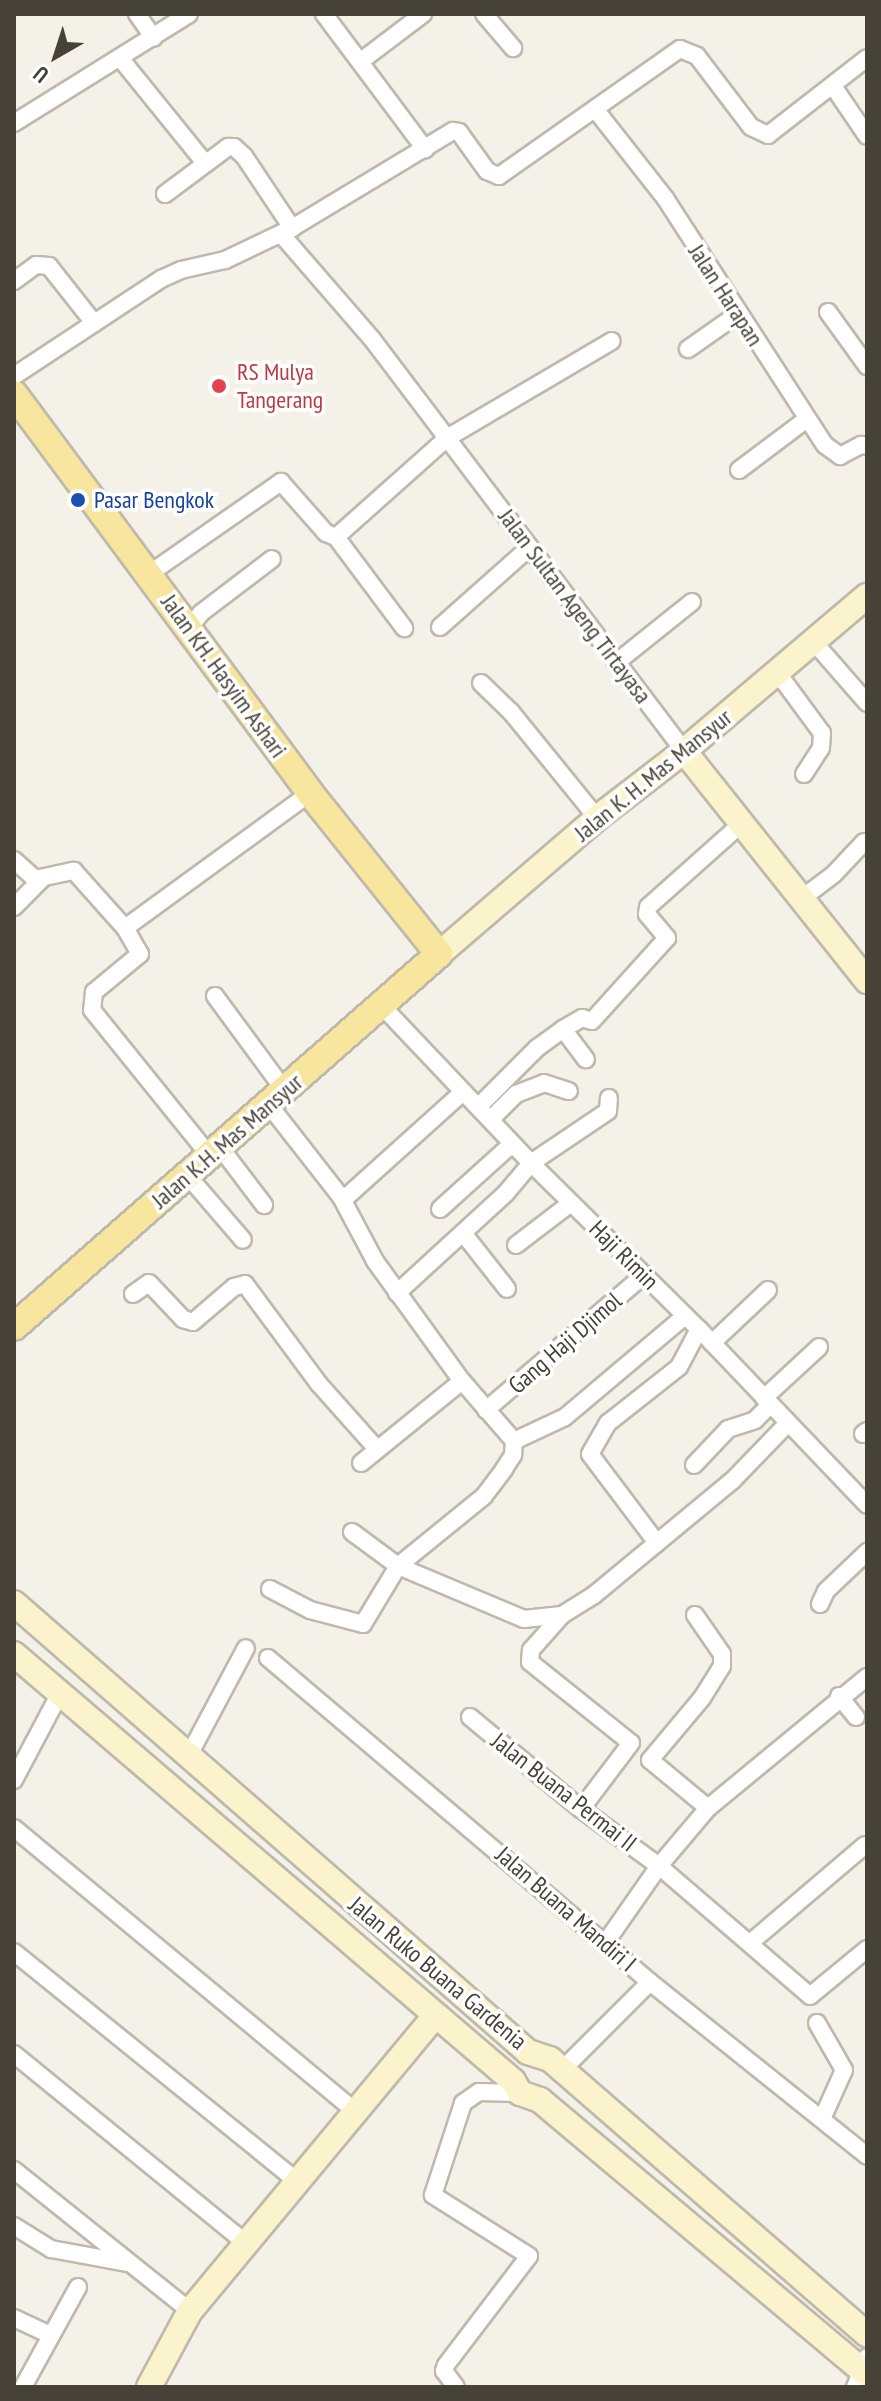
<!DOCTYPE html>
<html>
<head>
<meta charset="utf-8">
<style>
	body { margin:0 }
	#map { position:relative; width:881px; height:2401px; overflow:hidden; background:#f4f1e9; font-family:"PT Sans Narrow",sans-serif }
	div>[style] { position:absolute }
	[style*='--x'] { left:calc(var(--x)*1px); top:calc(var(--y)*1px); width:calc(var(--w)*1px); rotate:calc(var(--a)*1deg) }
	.roads { filter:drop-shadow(2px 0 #bfb9ac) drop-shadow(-2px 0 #bfb9ac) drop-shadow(0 2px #bfb9ac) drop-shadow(0 -2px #bfb9ac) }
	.street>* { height:16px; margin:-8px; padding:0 8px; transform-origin:8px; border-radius:8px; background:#fff }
	.secondary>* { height:24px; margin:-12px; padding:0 12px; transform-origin:12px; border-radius:12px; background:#fbf3cc }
	.primary>* { height:26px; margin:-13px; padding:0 13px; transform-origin:13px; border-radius:13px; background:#f8e59e }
	.dots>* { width:22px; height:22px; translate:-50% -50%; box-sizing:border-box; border:4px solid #fff; border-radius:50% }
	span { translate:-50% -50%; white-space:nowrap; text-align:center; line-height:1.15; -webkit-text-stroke:7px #fff; paint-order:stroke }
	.street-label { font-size:24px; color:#474238 }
	.health-label { font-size:24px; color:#be3a42 }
	.left { translate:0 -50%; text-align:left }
	.transit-label { font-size:24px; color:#164399 }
	.frame { position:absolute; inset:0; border:16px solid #474238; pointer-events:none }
	.north { position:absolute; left:16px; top:16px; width:80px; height:80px; -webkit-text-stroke:6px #fff; paint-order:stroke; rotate:219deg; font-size:22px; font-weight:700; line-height:32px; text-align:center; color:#474238 }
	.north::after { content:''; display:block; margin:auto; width:28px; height:36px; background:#474238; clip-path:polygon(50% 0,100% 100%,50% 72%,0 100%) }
</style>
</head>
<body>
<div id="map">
	<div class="roads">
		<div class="street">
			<div style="--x:137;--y:14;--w:29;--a:55"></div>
			<div style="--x:324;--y:14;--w:169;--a:53.2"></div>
			<div style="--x:484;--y:14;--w:45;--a:49.5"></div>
			<div style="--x:120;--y:58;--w:135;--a:51"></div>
			<div style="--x:361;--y:61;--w:78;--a:-37.2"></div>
			<div style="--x:833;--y:86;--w:60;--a:55.8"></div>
			<div style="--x:595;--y:109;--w:113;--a:51.8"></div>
			<div style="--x:665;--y:198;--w:294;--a:57.1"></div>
			<div style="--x:825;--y:445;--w:19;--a:36"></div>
			<div style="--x:840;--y:456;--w:24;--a:-28"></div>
			<div style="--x:861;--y:445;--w:6;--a:9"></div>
			<div style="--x:14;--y:123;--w:206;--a:-31.9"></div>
			<div style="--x:165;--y:194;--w:79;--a:-36.7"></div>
			<div style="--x:228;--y:147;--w:6;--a:0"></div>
			<div style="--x:234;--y:147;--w:13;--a:42"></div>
			<div style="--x:244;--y:156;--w:87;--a:56.3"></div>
			<div style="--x:281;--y:234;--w:139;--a:49.1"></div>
			<div style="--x:372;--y:339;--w:517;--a:52.86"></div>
			<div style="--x:14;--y:281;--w:27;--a:-36"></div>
			<div style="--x:36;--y:265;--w:13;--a:4"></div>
			<div style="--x:49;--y:266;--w:73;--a:51.7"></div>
			<div style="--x:828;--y:312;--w:67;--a:54.2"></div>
			<div style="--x:688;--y:349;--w:61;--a:-35"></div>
			<div style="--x:14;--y:376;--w:176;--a:-33.4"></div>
			<div style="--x:161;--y:279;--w:22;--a:-24"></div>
			<div style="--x:181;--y:270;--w:45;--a:-12.8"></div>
			<div style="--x:225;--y:260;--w:74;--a:-25.5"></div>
			<div style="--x:292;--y:228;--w:188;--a:-31.1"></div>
			<div style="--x:453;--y:131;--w:6;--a:9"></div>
			<div style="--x:459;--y:132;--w:48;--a:54.3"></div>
			<div style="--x:487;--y:171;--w:13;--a:23"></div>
			<div style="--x:499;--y:176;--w:221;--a:-35.1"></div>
			<div style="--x:680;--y:49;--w:18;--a:22"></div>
			<div style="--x:697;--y:56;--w:89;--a:52.7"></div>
			<div style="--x:751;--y:127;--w:19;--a:25"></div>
			<div style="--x:768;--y:135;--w:125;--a:-37.9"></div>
			<div style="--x:739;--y:470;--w:85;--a:-36.9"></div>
			<div style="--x:336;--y:537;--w:149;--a:-41.7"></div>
			<div style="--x:447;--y:438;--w:191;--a:-30.5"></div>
			<div style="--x:149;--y:574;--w:161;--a:-34.9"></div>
			<div style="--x:281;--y:482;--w:68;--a:48.6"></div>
			<div style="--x:326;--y:533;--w:11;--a:22"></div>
			<div style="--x:336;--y:537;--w:114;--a:53.2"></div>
			<div style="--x:440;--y:627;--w:120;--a:-41.6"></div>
			<div style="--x:189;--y:628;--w:19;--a:-51"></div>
			<div style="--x:201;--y:613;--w:89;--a:-37.3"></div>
			<div style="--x:813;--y:641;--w:82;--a:48.9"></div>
			<div style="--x:617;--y:662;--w:96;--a:-38.7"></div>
			<div style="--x:777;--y:672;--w:76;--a:53.6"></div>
			<div style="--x:822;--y:733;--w:15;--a:94"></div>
			<div style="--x:821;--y:748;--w:31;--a:123"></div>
			<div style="--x:481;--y:683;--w:42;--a:44"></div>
			<div style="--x:511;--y:712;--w:136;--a:50.9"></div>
			<div style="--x:14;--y:860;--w:28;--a:42"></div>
			<div style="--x:35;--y:879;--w:40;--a:-12"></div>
			<div style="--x:74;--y:871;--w:76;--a:48.2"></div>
			<div style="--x:125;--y:928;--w:30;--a:60"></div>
			<div style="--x:140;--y:954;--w:60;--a:140.4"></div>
			<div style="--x:94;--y:992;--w:18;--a:96"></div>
			<div style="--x:92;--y:1010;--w:188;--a:51.1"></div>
			<div style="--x:801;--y:899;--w:41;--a:-37.1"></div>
			<div style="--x:834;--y:874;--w:44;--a:-46.8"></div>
			<div style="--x:14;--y:907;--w:40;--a:-45"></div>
			<div style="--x:125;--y:928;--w:229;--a:-36.1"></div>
			<div style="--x:215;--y:996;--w:118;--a:53.6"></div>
			<div style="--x:382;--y:1006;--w:216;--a:46.5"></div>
			<div style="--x:531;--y:1163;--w:236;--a:44.7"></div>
			<div style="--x:699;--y:1329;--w:243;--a:46.3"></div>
			<div style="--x:563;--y:1029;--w:22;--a:-30"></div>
			<div style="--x:582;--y:1018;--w:10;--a:17"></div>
			<div style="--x:592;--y:1021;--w:112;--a:-47.9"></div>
			<div style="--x:667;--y:938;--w:31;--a:-130"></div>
			<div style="--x:647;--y:914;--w:7;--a:-82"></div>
			<div style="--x:648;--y:907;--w:125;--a:-41.7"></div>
			<div style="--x:269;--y:1105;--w:117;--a:52"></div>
			<div style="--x:341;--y:1197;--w:72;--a:62"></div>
			<div style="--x:375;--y:1261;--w:148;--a:54.1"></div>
			<div style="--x:462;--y:1381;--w:130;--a:140.9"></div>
			<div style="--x:479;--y:1106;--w:82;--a:-45"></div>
			<div style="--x:537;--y:1048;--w:32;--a:-36"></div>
			<div style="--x:563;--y:1029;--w:38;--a:53"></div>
			<div style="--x:491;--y:1119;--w:35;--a:-45"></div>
			<div style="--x:516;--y:1094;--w:30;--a:-21"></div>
			<div style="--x:544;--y:1083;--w:26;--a:18"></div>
			<div style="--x:220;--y:1147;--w:73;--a:52.8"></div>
			<div style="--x:188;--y:1176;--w:84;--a:49.3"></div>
			<div style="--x:343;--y:1200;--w:161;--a:-42"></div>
			<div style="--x:440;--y:1209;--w:97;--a:-42.1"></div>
			<div style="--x:463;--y:1233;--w:71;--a:51.8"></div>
			<div style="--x:516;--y:1245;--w:69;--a:-37.4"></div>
			<div style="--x:397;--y:1293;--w:148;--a:-42.5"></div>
			<div style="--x:506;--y:1193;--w:39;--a:-50"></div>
			<div style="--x:531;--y:1163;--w:93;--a:-34"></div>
			<div style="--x:608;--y:1111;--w:13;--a:-86"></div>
			<div style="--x:133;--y:1294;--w:19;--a:-35"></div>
			<div style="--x:149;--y:1283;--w:50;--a:46.6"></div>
			<div style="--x:183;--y:1319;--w:10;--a:17"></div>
			<div style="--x:193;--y:1322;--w:54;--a:-40.5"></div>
			<div style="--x:234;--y:1287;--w:11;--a:-15"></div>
			<div style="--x:245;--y:1284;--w:124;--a:53.5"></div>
			<div style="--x:319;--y:1384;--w:87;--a:48.3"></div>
			<div style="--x:712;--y:1343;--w:77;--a:-43.4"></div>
			<div style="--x:764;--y:1398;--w:75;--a:-42.8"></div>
			<div style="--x:486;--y:1410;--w:208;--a:-40.5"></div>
			<div style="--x:863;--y:1434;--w:5;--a:-37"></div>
			<div style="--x:514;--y:1441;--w:56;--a:-25.2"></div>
			<div style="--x:565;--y:1417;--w:157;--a:-40.1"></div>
			<div style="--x:694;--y:1465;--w:50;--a:-46.6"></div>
			<div style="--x:728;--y:1429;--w:28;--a:-18"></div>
			<div style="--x:755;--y:1420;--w:21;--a:-45"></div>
			<div style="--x:352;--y:1532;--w:57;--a:36.5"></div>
			<div style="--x:398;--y:1566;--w:111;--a:-39.1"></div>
			<div style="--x:484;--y:1496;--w:34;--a:-53"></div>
			<div style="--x:504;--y:1469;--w:17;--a:-57"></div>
			<div style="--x:513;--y:1455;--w:14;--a:-86"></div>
			<div style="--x:514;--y:1441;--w:79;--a:-130.9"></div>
			<div style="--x:657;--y:1543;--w:111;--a:-127"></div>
			<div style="--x:590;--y:1454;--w:36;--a:-60"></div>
			<div style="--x:608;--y:1423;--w:90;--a:-38.3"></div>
			<div style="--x:679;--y:1367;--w:43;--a:-62.2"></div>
			<div style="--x:270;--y:1589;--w:45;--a:27.7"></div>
			<div style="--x:310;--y:1610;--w:55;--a:14.8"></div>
			<div style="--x:363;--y:1624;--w:68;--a:-58.9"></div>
			<div style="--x:398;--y:1566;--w:137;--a:22.8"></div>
			<div style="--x:524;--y:1619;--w:38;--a:-6"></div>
			<div style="--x:562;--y:1615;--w:38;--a:-32"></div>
			<div style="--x:594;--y:1595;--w:180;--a:-39.6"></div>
			<div style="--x:733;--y:1480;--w:79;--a:-46"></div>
			<div style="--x:820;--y:1604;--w:14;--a:-65"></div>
			<div style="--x:826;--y:1591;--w:57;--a:-43.6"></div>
			<div style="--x:562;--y:1615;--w:47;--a:131.5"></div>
			<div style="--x:531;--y:1650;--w:12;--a:95"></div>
			<div style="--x:530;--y:1662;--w:129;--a:38.7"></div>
			<div style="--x:631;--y:1743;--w:83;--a:127.1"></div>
			<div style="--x:695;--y:1615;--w:47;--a:55.3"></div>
			<div style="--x:722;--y:1654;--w:12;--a:90"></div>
			<div style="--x:722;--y:1666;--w:38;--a:122"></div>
			<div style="--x:702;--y:1698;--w:81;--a:130"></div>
			<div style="--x:650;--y:1760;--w:75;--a:39.6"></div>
			<div style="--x:268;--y:1658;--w:501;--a:40.3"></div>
			<div style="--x:650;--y:1982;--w:278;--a:38.7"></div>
			<div style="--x:839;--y:1696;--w:27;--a:51"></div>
			<div style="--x:470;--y:1717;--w:144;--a:39.7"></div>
			<div style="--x:581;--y:1809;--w:97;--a:36.2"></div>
			<div style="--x:659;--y:1866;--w:199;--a:40.7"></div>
			<div style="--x:810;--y:1996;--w:74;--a:-39.5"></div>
			<div style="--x:188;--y:1757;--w:123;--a:-62"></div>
			<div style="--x:14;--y:1780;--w:98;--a:-62.1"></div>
			<div style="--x:14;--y:1828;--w:445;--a:39.7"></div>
			<div style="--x:606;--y:1942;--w:93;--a:-55.1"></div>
			<div style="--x:659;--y:1866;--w:76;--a:-49.8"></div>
			<div style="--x:708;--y:1808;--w:206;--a:-39.5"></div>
			<div style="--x:750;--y:1943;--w:151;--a:-40.4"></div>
			<div style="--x:14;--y:1952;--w:365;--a:39"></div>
			<div style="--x:817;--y:2023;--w:54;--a:60.1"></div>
			<div style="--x:844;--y:2070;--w:54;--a:114.2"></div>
			<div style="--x:14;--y:2054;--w:301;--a:39.2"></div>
			<div style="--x:562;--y:2070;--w:124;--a:-45"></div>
			<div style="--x:14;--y:2170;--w:226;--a:38.7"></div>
			<div style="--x:14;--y:2226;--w:44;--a:31.9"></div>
			<div style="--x:51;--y:2249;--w:77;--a:10.4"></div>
			<div style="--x:14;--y:2318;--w:40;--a:25"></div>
			<div style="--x:23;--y:2387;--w:114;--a:-61.2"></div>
			<div style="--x:456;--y:2387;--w:20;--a:-127"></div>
			<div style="--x:444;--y:2371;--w:6;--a:-72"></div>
			<div style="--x:446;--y:2365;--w:137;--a:-52.7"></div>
			<div style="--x:529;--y:2256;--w:114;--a:-147.6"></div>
			<div style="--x:433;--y:2195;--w:97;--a:-71.9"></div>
			<div style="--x:463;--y:2103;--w:19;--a:-35"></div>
			<div style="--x:479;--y:2092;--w:41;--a:1.4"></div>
			<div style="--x:855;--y:2387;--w:32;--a:-68"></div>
		</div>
		<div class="secondary">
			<div style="--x:684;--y:751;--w:294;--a:51.5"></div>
			<div style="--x:439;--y:954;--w:208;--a:-40.7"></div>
			<div style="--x:597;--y:818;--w:110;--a:-37.6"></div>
			<div style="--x:684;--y:751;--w:240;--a:-40.3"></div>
			<div style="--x:14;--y:1603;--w:682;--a:41.14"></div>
			<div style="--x:528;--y:2052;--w:23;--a:18"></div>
			<div style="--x:550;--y:2059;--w:420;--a:41"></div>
			<div style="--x:14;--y:1654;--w:657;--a:40.55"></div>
			<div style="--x:513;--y:2081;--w:14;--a:60"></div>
			<div style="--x:520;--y:2093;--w:21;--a:19"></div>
			<div style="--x:540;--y:2100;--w:427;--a:40"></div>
			<div style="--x:149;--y:2387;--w:86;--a:-61.7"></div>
			<div style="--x:190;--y:2311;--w:383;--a:-50.3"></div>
		</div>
		<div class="primary">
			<div style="--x:14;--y:394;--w:497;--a:53.4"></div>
			<div style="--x:310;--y:793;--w:206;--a:51.3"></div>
			<div style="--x:439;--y:954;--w:565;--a:138.73"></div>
		</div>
	</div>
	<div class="dots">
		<div style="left:219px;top:386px;background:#e0444e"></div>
		<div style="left:78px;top:500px;background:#1a4fb4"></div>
	</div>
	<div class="street-label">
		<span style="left:726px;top:295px;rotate:57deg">Jalan Harapan</span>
		<span style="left:575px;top:606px;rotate:53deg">Jalan Sultan Ageng Tirtayasa</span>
		<span style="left:224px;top:676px;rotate:54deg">Jalan KH. Hasyim Ashari</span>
		<span style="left:653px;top:775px;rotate:-39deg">Jalan K. H. Mas Mansyur</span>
		<span style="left:227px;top:1141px;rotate:-41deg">Jalan K.H. Mas Mansyur</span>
		<span style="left:624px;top:1255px;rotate:45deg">Haji Rimin</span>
		<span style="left:565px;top:1343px;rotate:-41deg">Gang Haji Djimol</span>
		<span style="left:564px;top:1792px;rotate:38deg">Jalan Buana Permai II</span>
		<span style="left:566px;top:1909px;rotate:41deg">Jalan Buana Mandiri I</span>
		<span style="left:438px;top:1973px;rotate:40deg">Jalan Ruko Buana Gardenia</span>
	</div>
	<div class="health-label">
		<span class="left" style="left:237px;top:386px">RS Mulya<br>Tangerang</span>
	</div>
	<div class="transit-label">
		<span class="left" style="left:94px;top:500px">Pasar Bengkok</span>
	</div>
	<div class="frame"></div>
	<div class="north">U</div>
</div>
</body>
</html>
